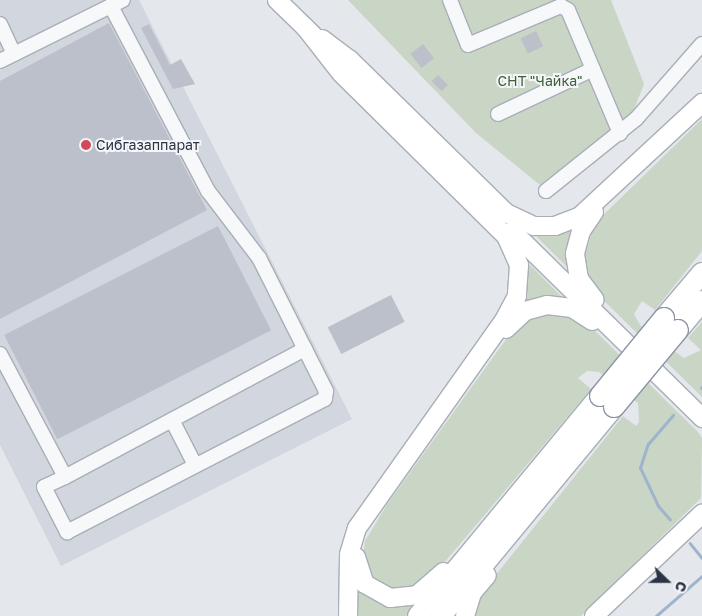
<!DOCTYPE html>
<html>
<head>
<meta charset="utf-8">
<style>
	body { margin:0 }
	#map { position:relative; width:702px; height:616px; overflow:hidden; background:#e4e7ec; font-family:"Golos Text",sans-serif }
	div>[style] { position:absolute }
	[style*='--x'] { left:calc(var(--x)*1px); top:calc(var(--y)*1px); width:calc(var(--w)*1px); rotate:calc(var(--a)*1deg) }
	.built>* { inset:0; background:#d2d6de }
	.green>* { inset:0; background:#c9d6c5 }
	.stream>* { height:2.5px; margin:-1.25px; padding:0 1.25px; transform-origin:1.25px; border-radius:1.25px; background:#9fb4cc }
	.building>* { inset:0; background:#bbc0ca; transform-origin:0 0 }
	.roads { filter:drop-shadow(1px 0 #a9aeb7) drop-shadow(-1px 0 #a9aeb7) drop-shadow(0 1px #a9aeb7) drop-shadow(0 -1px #a9aeb7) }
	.minor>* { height:14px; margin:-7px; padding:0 7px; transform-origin:7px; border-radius:7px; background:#f7f8fa }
	.major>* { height:18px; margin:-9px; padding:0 9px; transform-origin:9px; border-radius:9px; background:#fff }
	.highway>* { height:20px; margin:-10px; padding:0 10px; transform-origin:10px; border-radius:10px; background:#fff }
	.bridges { filter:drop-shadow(1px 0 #8b94a3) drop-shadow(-1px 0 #8b94a3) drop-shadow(0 1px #8b94a3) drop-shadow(0 -1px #8b94a3) }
	.highway-bridge>* { height:20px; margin:-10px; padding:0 10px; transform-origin:10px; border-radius:10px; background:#fff }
	.dots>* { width:14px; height:14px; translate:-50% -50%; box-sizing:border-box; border:2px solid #f4f6f9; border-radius:50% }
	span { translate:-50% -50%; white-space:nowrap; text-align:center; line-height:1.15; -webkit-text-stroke:4px #f4f6f9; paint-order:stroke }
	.park-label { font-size:14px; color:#3f6138 }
	.poi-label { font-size:14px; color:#2b3445 }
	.left { translate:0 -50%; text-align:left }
	.north { position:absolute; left:642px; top:556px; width:50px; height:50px; -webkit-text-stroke:4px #f4f6f9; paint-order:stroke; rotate:112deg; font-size:14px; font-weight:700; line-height:20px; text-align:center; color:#2b3445 }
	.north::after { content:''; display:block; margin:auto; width:18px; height:22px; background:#2b3445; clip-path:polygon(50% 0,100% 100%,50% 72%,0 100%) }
</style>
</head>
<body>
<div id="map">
	<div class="built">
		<div style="clip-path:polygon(0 0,139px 0,352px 419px,61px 566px,0 445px)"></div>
	</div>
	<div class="green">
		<div style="clip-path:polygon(348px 0,611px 0,644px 84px,633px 112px,540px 185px,476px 133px)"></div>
		<div style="clip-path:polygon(702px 119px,702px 251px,655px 310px,642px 301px,634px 314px,642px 328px,684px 358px,701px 350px,688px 338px,702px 322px,702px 397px,592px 289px,583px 260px,595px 223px)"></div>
		<div style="clip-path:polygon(574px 228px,569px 269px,535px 235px)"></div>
		<div style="clip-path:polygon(527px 263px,529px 264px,562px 297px,523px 304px)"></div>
		<div style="clip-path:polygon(562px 311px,588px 324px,698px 432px,702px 438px,701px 498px,581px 616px,472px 616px,483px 591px,623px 416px,636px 426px,639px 422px,638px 403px,599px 372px,587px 371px,578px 378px,591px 389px,433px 576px,421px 585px,393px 590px,372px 579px,363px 557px,365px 541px,388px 503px,512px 331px,537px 315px)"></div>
		<div style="clip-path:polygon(357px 589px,382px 603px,415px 605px,406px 616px,355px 616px)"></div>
	</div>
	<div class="stream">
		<div style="--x:701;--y:388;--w:1;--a:-45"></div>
		<div style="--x:670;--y:520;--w:18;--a:-131"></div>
		<div style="--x:658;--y:506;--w:42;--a:-115.3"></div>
		<div style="--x:640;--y:468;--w:25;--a:-72"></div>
		<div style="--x:648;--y:444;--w:38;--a:-49"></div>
		<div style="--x:690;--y:543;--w:19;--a:51"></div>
		<div style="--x:656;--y:616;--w:61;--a:-41"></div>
	</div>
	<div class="building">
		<div style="clip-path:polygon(109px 23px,207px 210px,0 319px,0 81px)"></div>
		<div style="clip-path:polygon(149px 24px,170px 65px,181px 59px,195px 84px,173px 89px,141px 28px)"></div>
		<div style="left:536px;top:31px;width:17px;height:17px;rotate:65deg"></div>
		<div style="left:423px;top:44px;width:18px;height:16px;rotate:52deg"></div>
		<div style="left:438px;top:75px;width:14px;height:9px;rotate:45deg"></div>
		<div style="left:218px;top:226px;width:117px;height:240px;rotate:63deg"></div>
		<div style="left:391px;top:295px;width:30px;height:71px;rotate:63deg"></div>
	</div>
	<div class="roads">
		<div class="minor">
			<div style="--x:450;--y:0;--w:48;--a:68.2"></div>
			<div style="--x:468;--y:45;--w:101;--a:-22.8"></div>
			<div style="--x:561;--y:6;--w:8;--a:30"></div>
			<div style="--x:568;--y:10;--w:134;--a:67.1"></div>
			<div style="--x:0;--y:24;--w:33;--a:65"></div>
			<div style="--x:0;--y:61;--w:137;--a:-26.4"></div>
			<div style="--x:498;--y:114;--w:105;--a:-25.3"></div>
			<div style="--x:546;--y:191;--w:115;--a:-38.7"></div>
			<div style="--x:636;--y:119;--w:100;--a:-48.7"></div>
			<div style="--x:0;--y:354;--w:139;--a:62.1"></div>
			<div style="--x:65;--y:477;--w:23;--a:155"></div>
			<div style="--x:44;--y:487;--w:51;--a:62.9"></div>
			<div style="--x:67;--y:532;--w:290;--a:-27.3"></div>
			<div style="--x:325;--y:399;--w:8;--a:-83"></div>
			<div style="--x:326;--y:391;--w:149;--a:-116.7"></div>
			<div style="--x:259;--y:258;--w:84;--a:-127.3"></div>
			<div style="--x:208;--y:191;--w:209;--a:-117.7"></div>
			<div style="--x:172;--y:420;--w:51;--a:62.9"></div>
			<div style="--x:65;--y:477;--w:272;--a:-28.1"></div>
		</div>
		<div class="major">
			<div style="--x:277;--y:0;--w:50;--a:44.2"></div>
			<div style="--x:305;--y:27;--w:58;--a:52"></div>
			<div style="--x:341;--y:73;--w:232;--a:44.7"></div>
			<div style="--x:506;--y:236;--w:32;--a:66"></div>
			<div style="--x:519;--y:265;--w:31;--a:94"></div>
			<div style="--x:517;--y:296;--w:26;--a:118"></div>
			<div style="--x:505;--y:319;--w:256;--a:125.3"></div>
			<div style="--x:357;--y:528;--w:28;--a:107"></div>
			<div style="--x:349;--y:555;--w:61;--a:90.9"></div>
			<div style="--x:322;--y:39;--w:34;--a:37"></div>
			<div style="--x:349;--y:59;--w:220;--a:44.4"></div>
			<div style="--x:506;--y:213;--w:31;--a:25"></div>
			<div style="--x:534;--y:226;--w:21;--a:0"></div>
			<div style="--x:555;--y:226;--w:26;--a:-21"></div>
			<div style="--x:579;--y:217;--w:168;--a:-42.8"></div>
			<div style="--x:594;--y:212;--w:23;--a:124"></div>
			<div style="--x:581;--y:231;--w:24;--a:105"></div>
			<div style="--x:575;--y:254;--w:25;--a:81"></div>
			<div style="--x:579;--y:279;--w:26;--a:53"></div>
			<div style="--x:512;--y:231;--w:267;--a:44.5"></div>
			<div style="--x:506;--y:329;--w:26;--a:-43"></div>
			<div style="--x:525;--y:311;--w:23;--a:-15"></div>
			<div style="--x:547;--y:305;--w:25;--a:7"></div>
			<div style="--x:572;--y:308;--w:24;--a:33"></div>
			<div style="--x:356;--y:557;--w:28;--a:72"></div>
			<div style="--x:365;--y:584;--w:29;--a:29"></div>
			<div style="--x:390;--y:598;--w:27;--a:-6"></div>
			<div style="--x:417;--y:595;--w:35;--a:-41"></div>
			<div style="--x:465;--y:616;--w:24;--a:-73"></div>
			<div style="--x:472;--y:593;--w:23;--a:-50"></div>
			<div style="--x:594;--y:616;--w:149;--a:-43.4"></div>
		</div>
		<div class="highway">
			<div style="--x:664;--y:318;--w:59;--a:-49.8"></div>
			<div style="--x:678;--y:330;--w:38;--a:-50"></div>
			<div style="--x:418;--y:616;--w:286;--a:-50.4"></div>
			<div style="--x:441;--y:616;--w:271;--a:-50.4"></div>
		</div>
	</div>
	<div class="bridges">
		<div class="highway-bridge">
			<div style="--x:600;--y:396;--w:101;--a:-50.6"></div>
			<div style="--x:614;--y:407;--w:100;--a:-50.3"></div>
		</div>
	</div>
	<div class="dots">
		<div style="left:86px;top:145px;background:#d1495b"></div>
	</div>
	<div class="park-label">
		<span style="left:540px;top:81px">СНТ "Чайка"</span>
	</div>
	<div class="poi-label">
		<span class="left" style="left:96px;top:145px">Сибгазаппарат</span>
	</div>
	<div class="north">С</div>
</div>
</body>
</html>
